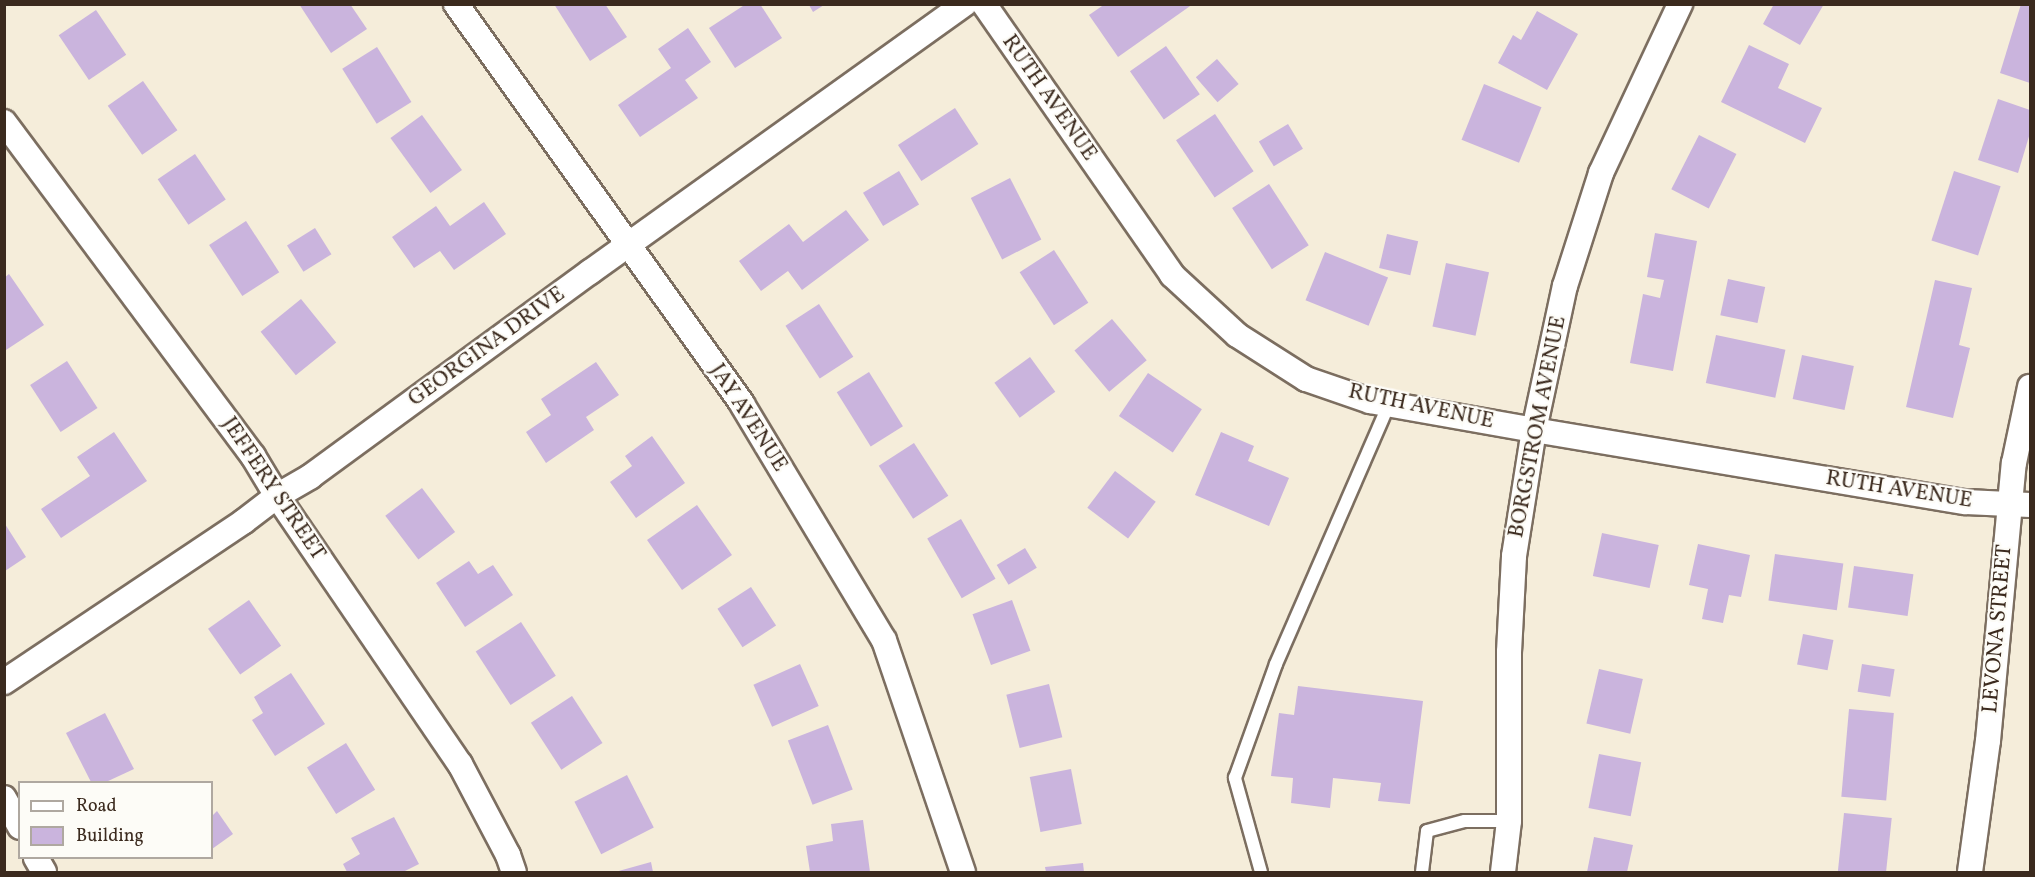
<!DOCTYPE html>
<html>
<head>
<meta charset="utf-8">
<style>
	body { margin:0 }
	#map { position:relative; width:2035px; height:877px; overflow:hidden; background:#f5edda; font-family:Vollkorn,serif }
	div>[style] { position:absolute }
	[style*='--x'] { left:calc(var(--x)*1px); top:calc(var(--y)*1px); width:calc(var(--w)*1px); rotate:calc(var(--a)*1deg) }
	.building>* { inset:0; background:#cab4dd; transform-origin:0 0 }
	.roads { filter:drop-shadow(2px 0 #7c6e60) drop-shadow(-2px 0 #7c6e60) drop-shadow(0 2px #7c6e60) drop-shadow(0 -2px #7c6e60) }
	.service>* { height:12px; margin:-6px; padding:0 6px; transform-origin:6px; border-radius:6px; background:#fff }
	.minor>* { height:24px; margin:-12px; padding:0 12px; transform-origin:12px; border-radius:12px; background:#fff }
	span { translate:-50% -50%; white-space:nowrap; text-align:center; line-height:1.15; -webkit-text-stroke:4.5px #fdfcf7; paint-order:stroke }
	.street-label { font-size:22px; color:#3b2a1e }
	.frame { position:absolute; inset:0; border:6px solid #3b2a1e; pointer-events:none }
	.legend { position:absolute; left:18px; top:781px; width:195px; height:78px; box-sizing:border-box; background:#fdfcf7; border:2px solid #afa8a0; margin:0; padding:8px 10px; list-style:none; font-size:18px; color:#3b2a1e }
	.legend li { display:flex; align-items:center; gap:12px; height:30px }
	.legend b { width:30px; border:2px solid #afa8a0 }
</style>
</head>
<body>
<div id="map">
	<div class="building">
		<div style="clip-path:polygon(299px 4px,350px 4px,367px 29px,331px 53px)"></div>
		<div style="clip-path:polygon(554px 4px,605px 4px,627px 37px,590px 61px)"></div>
		<div style="clip-path:polygon(746px 4px,760px 4px,782px 38px,735px 68px,709px 28px)"></div>
		<div style="clip-path:polygon(1105px 4px,1193px 4px,1118px 57px,1089px 15px)"></div>
		<div style="clip-path:polygon(1774px 4px,1824px 4px,1800px 45px,1763px 24px)"></div>
		<div style="clip-path:polygon(2021px 4px,2030px 6px,2030px 83px,2000px 73px)"></div>
		<div style="clip-path:polygon(809px 5px,824px 5px,813px 12px)"></div>
		<div style="left:96px;top:10px;width:54px;height:45px;rotate:56deg"></div>
		<div style="clip-path:polygon(1537px 11px,1578px 34px,1547px 90px,1498px 63px,1513px 35px,1521px 40px)"></div>
		<div style="clip-path:polygon(688px 28px,711px 62px,685px 80px,698px 98px,640px 137px,618px 105px,671px 68px,658px 49px)"></div>
		<div style="clip-path:polygon(1749px 45px,1789px 64px,1778px 88px,1822px 108px,1805px 143px,1721px 102px)"></div>
		<div style="left:1166px;top:46px;width:59px;height:44px;rotate:55deg"></div>
		<div style="left:377px;top:47px;width:65px;height:41px;rotate:58deg"></div>
		<div style="left:1217px;top:59px;width:33px;height:28px;rotate:49deg"></div>
		<div style="left:143px;top:81px;width:60px;height:43px;rotate:55deg"></div>
		<div style="left:1484px;top:84px;width:62px;height:60px;rotate:22deg"></div>
		<div style="clip-path:polygon(1998px 99px,2030px 110px,2030px 133px,2018px 173px,1978px 160px)"></div>
		<div style="left:955px;top:108px;width:43px;height:68px;rotate:57deg"></div>
		<div style="left:1215px;top:114px;width:69px;height:47px;rotate:56deg"></div>
		<div style="left:422px;top:115px;width:68px;height:39px;rotate:54deg"></div>
		<div style="left:1288px;top:124px;width:29px;height:34px;rotate:59deg"></div>
		<div style="left:1699px;top:135px;width:42px;height:61px;rotate:27deg"></div>
		<div style="left:195px;top:154px;width:55px;height:45px;rotate:56deg"></div>
		<div style="left:899px;top:171px;width:39px;height:42px;rotate:59deg"></div>
		<div style="left:1954px;top:171px;width:49px;height:73px;rotate:18deg"></div>
		<div style="left:1010px;top:178px;width:69px;height:44px;rotate:63deg"></div>
		<div style="left:1269px;top:184px;width:73px;height:44px;rotate:57deg"></div>
		<div style="clip-path:polygon(484px 202px,506px 234px,454px 270px,440px 251px,414px 268px,392px 237px,436px 206px,450px 226px)"></div>
		<div style="clip-path:polygon(846px 210px,869px 240px,802px 290px,788px 271px,761px 291px,739px 261px,789px 224px,803px 242px)"></div>
		<div style="left:246px;top:221px;width:61px;height:44px;rotate:57deg"></div>
		<div style="left:315px;top:228px;width:31px;height:33px;rotate:58deg"></div>
		<div style="clip-path:polygon(1655px 233px,1697px 241px,1673px 371px,1630px 363px,1643px 294px,1660px 298px,1664px 280px,1647px 277px)"></div>
		<div style="left:1387px;top:234px;width:32px;height:35px;rotate:13deg"></div>
		<div style="left:1054px;top:250px;width:63px;height:41px;rotate:57deg"></div>
		<div style="left:1325px;top:252px;width:68px;height:52px;rotate:22deg"></div>
		<div style="left:1446px;top:263px;width:44px;height:65px;rotate:12deg"></div>
		<div style="clip-path:polygon(9px 274px,44px 325px,6px 350px,4px 278px)"></div>
		<div style="left:1728px;top:279px;width:38px;height:37px;rotate:12deg"></div>
		<div style="clip-path:polygon(1935px 280px,1972px 288px,1959px 345px,1970px 348px,1953px 418px,1906px 407px)"></div>
		<div style="left:301px;top:299px;width:56px;height:52px;rotate:51deg"></div>
		<div style="left:819px;top:304px;width:63px;height:40px;rotate:57deg"></div>
		<div style="left:1112px;top:319px;width:54px;height:49px;rotate:50deg"></div>
		<div style="left:1716px;top:335px;width:71px;height:49px;rotate:12deg"></div>
		<div style="left:1802px;top:355px;width:53px;height:45px;rotate:12deg"></div>
		<div style="left:1030px;top:357px;width:43px;height:44px;rotate:54deg"></div>
		<div style="left:67px;top:361px;width:56px;height:44px;rotate:57deg"></div>
		<div style="clip-path:polygon(596px 362px,619px 395px,586px 417px,594px 430px,546px 463px,526px 432px,551px 415px,541px 399px)"></div>
		<div style="left:869px;top:372px;width:64px;height:38px;rotate:58deg"></div>
		<div style="left:1148px;top:373px;width:65px;height:52px;rotate:34deg"></div>
		<div style="clip-path:polygon(114px 432px,147px 481px,61px 538px,41px 509px,90px 476px,77px 457px)"></div>
		<div style="clip-path:polygon(1221px 432px,1254px 446px,1248px 461px,1289px 478px,1269px 526px,1195px 495px)"></div>
		<div style="clip-path:polygon(652px 436px,685px 483px,636px 518px,610px 482px,632px 466px,625px 456px)"></div>
		<div style="left:914px;top:443px;width:63px;height:42px;rotate:57deg"></div>
		<div style="left:1115px;top:471px;width:51px;height:46px;rotate:37deg"></div>
		<div style="left:422px;top:488px;width:55px;height:46px;rotate:53deg"></div>
		<div style="left:697px;top:505px;width:61px;height:61px;rotate:55deg"></div>
		<div style="left:961px;top:519px;width:69px;height:39px;rotate:60deg"></div>
		<div style="clip-path:polygon(5px 524px,26px 557px,5px 571px)"></div>
		<div style="left:1602px;top:533px;width:58px;height:44px;rotate:12deg"></div>
		<div style="clip-path:polygon(1698px 544px,1750px 555px,1741px 597px,1729px 595px,1723px 623px,1702px 619px,1708px 589px,1689px 585px)"></div>
		<div style="left:1025px;top:548px;width:23px;height:33px;rotate:59deg"></div>
		<div style="left:1775px;top:554px;width:69px;height:47px;rotate:8deg"></div>
		<div style="clip-path:polygon(469px 561px,478px 574px,493px 565px,513px 595px,465px 627px,436px 583px)"></div>
		<div style="left:1854px;top:566px;width:60px;height:42px;rotate:8deg"></div>
		<div style="left:751px;top:587px;width:46px;height:40px;rotate:57deg"></div>
		<div style="left:249px;top:600px;width:56px;height:50px;rotate:55deg"></div>
		<div style="left:1012px;top:600px;width:54px;height:42px;rotate:70deg"></div>
		<div style="left:521px;top:622px;width:64px;height:54px;rotate:57deg"></div>
		<div style="left:1803px;top:634px;width:31px;height:31px;rotate:11deg"></div>
		<div style="left:800px;top:664px;width:46px;height:51px;rotate:66deg"></div>
		<div style="left:1862px;top:664px;width:33px;height:28px;rotate:9deg"></div>
		<div style="left:1599px;top:669px;width:45px;height:56px;rotate:13deg"></div>
		<div style="clip-path:polygon(291px 673px,325px 724px,275px 756px,252px 720px,263px 713px,254px 697px)"></div>
		<div style="left:1049px;top:684px;width:55px;height:44px;rotate:76deg"></div>
		<div style="clip-path:polygon(1298px 686px,1423px 701px,1410px 804px,1378px 801px,1381px 783px,1333px 778px,1330px 808px,1291px 803px,1293px 778px,1271px 776px,1279px 713px,1294px 715px)"></div>
		<div style="left:572px;top:696px;width:56px;height:49px;rotate:57deg"></div>
		<div style="left:1849px;top:709px;width:45px;height:88px;rotate:5deg"></div>
		<div style="clip-path:polygon(105px 713px,134px 769px,106px 782px,91px 782px,66px 733px)"></div>
		<div style="left:828px;top:725px;width:69px;height:43px;rotate:69deg"></div>
		<div style="left:346px;top:743px;width:55px;height:46px;rotate:58deg"></div>
		<div style="left:1599px;top:754px;width:43px;height:55px;rotate:11deg"></div>
		<div style="left:1071px;top:769px;width:56px;height:42px;rotate:79deg"></div>
		<div style="left:627px;top:775px;width:59px;height:59px;rotate:63deg"></div>
		<div style="clip-path:polygon(217px 811px,233px 834px,212px 849px,212px 816px)"></div>
		<div style="left:1844px;top:813px;width:48px;height:59px;rotate:6deg"></div>
		<div style="clip-path:polygon(394px 817px,419px 864px,403px 872px,347px 872px,343px 864px,360px 854px,351px 838px)"></div>
		<div style="clip-path:polygon(863px 820px,870px 872px,810px 872px,806px 846px,833px 841px,831px 824px)"></div>
		<div style="clip-path:polygon(1594px 837px,1633px 845px,1627px 872px,1587px 872px)"></div>
		<div style="clip-path:polygon(651px 862px,653px 872px,615px 872px)"></div>
		<div style="clip-path:polygon(1083px 863px,1084px 872px,1046px 872px,1045px 867px)"></div>
	</div>
	<div class="roads">
		<div class="service">
			<div style="--x:1261;--y:872;--w:98;--a:-105.5"></div>
			<div style="--x:1235;--y:778;--w:121;--a:-70.2"></div>
			<div style="--x:1276;--y:664;--w:283;--a:-66.5"></div>
			<div style="--x:1422;--y:872;--w:41;--a:-83"></div>
			<div style="--x:1427;--y:831;--w:39;--a:-15"></div>
			<div style="--x:1465;--y:821;--w:44;--a:0"></div>
		</div>
		<div class="minor">
			<div style="--x:456;--y:4;--w:492;--a:54.4"></div>
			<div style="--x:742;--y:404;--w:275;--a:59"></div>
			<div style="--x:884;--y:640;--w:245;--a:71.2"></div>
			<div style="--x:984;--y:4;--w:330;--a:55.2"></div>
			<div style="--x:1172;--y:275;--w:88;--a:42.7"></div>
			<div style="--x:1237;--y:335;--w:82;--a:32.5"></div>
			<div style="--x:1306;--y:379;--w:68;--a:19"></div>
			<div style="--x:1370;--y:401;--w:167;--a:10"></div>
			<div style="--x:1534;--y:430;--w:438;--a:9.5"></div>
			<div style="--x:1966;--y:502;--w:64;--a:2.7"></div>
			<div style="--x:4;--y:122;--w:417;--a:53.3"></div>
			<div style="--x:253;--y:456;--w:47;--a:59"></div>
			<div style="--x:277;--y:496;--w:325;--a:55.7"></div>
			<div style="--x:460;--y:764;--w:103;--a:62.2"></div>
			<div style="--x:508;--y:855;--w:18;--a:71"></div>
			<div style="--x:4;--y:682;--w:288;--a:-33.8"></div>
			<div style="--x:243;--y:522;--w:43;--a:-37.4"></div>
			<div style="--x:277;--y:496;--w:39;--a:-30"></div>
			<div style="--x:311;--y:476;--w:346;--a:-36.2"></div>
			<div style="--x:590;--y:272;--w:461;--a:-35.6"></div>
			<div style="--x:4;--y:798;--w:33;--a:61"></div>
			<div style="--x:36;--y:858;--w:16;--a:60"></div>
			<div style="--x:1503;--y:872;--w:51;--a:-83.3"></div>
			<div style="--x:1509;--y:821;--w:169;--a:-90"></div>
			<div style="--x:1509;--y:652;--w:96;--a:-87"></div>
			<div style="--x:1514;--y:556;--w:128;--a:-81"></div>
			<div style="--x:1534;--y:430;--w:147;--a:-77.9"></div>
			<div style="--x:1565;--y:286;--w:119;--a:-72.3"></div>
			<div style="--x:1601;--y:173;--w:187;--a:-64.9"></div>
			<div style="--x:1970;--y:872;--w:132;--a:-82.2"></div>
			<div style="--x:1988;--y:741;--w:279;--a:-84.7"></div>
			<div style="--x:2014;--y:463;--w:78;--a:-78.1"></div>
		</div>
	</div>
	<div class="street-label">
		<span style="left:1049px;top:98px;rotate:55deg">RUTH AVENUE</span>
		<span style="left:487px;top:347px;rotate:-36deg">GEORGINA DRIVE</span>
		<span style="left:1421px;top:407px;rotate:12deg">RUTH AVENUE</span>
		<span style="left:748px;top:418px;rotate:57deg">JAY AVENUE</span>
		<span style="left:1538px;top:427px;rotate:-79deg">BORGSTROM AVENUE</span>
		<span style="left:273px;top:489px;rotate:56deg">JEFFERY STREET</span>
		<span style="left:1899px;top:490px;rotate:9deg">RUTH AVENUE</span>
		<span style="left:1998px;top:629px;rotate:-85deg">LEVONA STREET</span>
	</div>
	<div class="frame"></div>
	<ul class="legend">
	<li><b style="height:8px;background:#fff"></b>Road</li>
	<li><b style="height:16px;background:#cab4dd"></b>Building</li>
	</ul>
</div>
</body>
</html>
